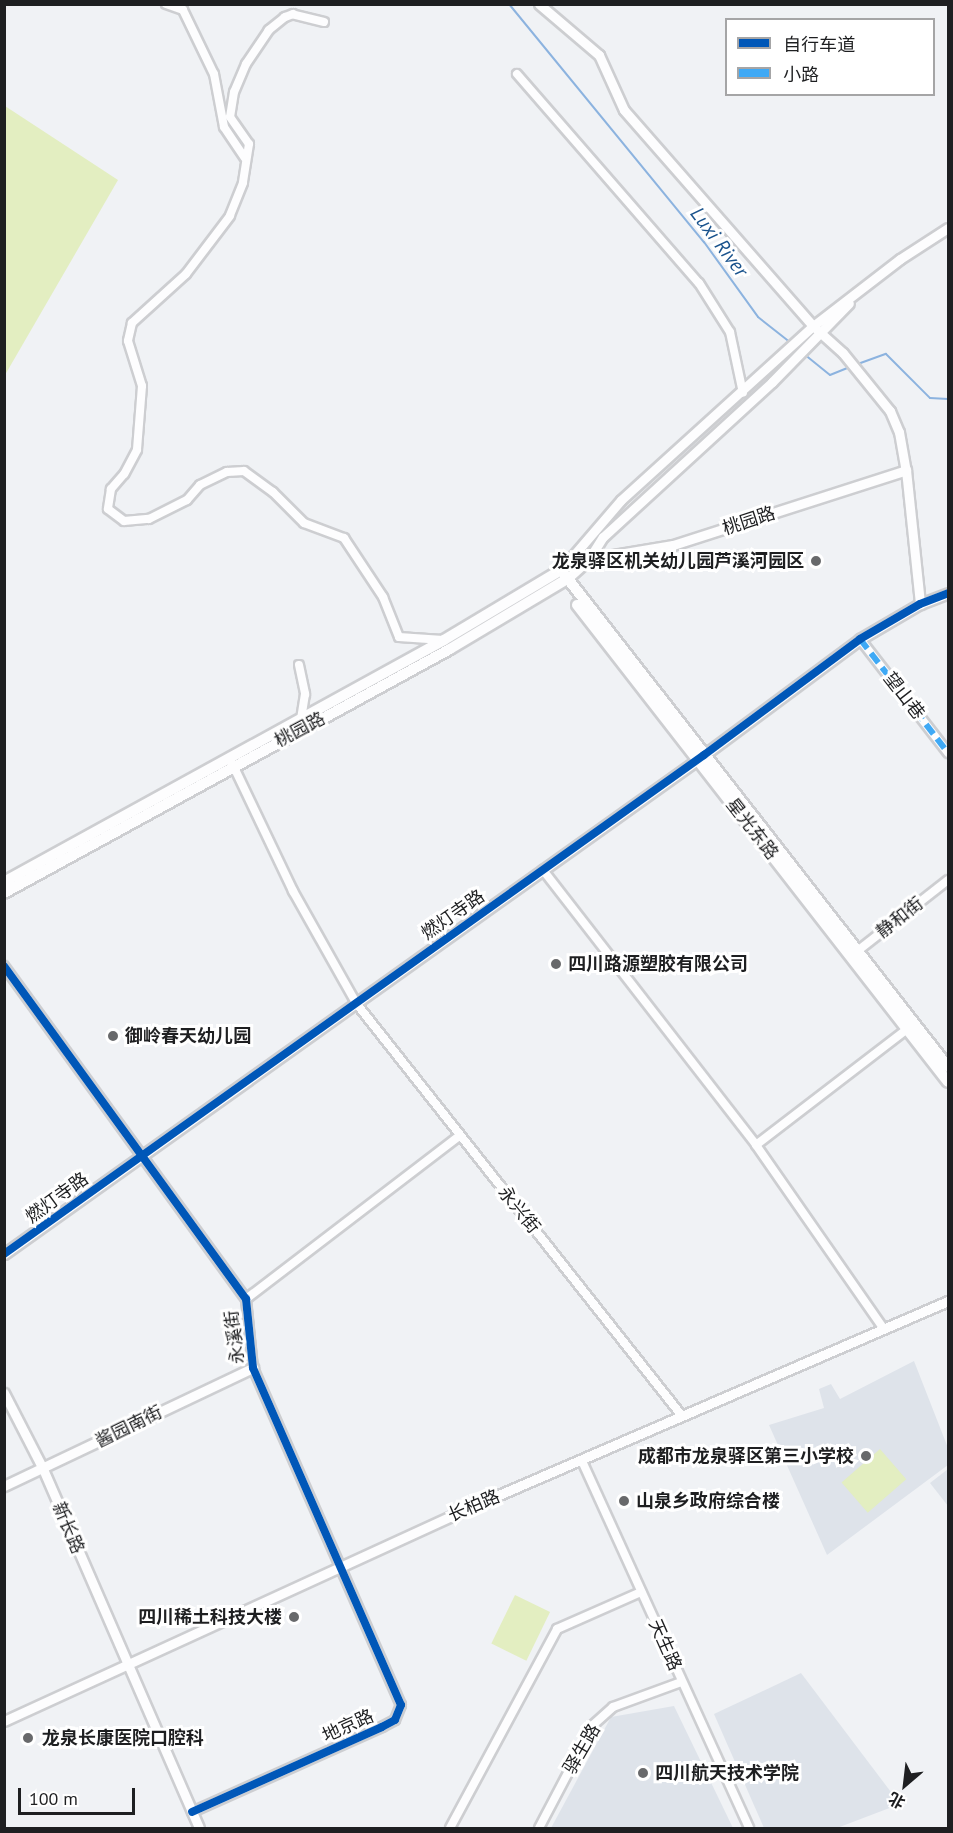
<!DOCTYPE html>
<html>
<head>
<meta charset="utf-8">
<style>
	body { margin:0 }
	#map { position:relative; width:953px; height:1833px; overflow:hidden; background:#f0f2f5; font-family:"PT Sans","Noto Sans SC",sans-serif }
	div>[style] { position:absolute }
	[style*='--x'] { left:calc(var(--x)*1px); top:calc(var(--y)*1px); width:calc(var(--w)*1px); rotate:calc(var(--a)*1deg) }
	.built>* { inset:0; background:#dee3ea }
	.green>* { inset:0; background:#e3eec1; transform-origin:0 0 }
	.stream>* { height:2px; margin:-1px; padding:0 1px; transform-origin:1px; border-radius:1px; background:#8cb3df }
	.roads { filter:drop-shadow(2px 0 #cdced1) drop-shadow(-2px 0 #cdced1) drop-shadow(0 2px #cdced1) drop-shadow(0 -2px #cdced1) }
	.minor>* { height:8px; margin:-4px; padding:0 4px; transform-origin:4px; border-radius:4px; background:#fdfdfe }
	.tertiary>* { height:9px; margin:-4.5px; padding:0 4.5px; transform-origin:4.5px; border-radius:4.5px; background:#fdfdfe }
	.secondary>* { height:10px; margin:-5px; padding:0 5px; transform-origin:5px; border-radius:5px; background:#fdfdfe }
	.quiet>* { height:6px; margin-top:-3px; transform-origin:0; background:repeating-linear-gradient(90deg,#3fa9f5 0 12px,transparent 0 18px) }
	.cycleway>* { height:8px; margin:-4px; padding:0 4px; transform-origin:4px; border-radius:4px; background:#0057b8 }
	.dots>* { width:16px; height:16px; translate:-50% -50%; box-sizing:border-box; border:3px solid #fff; border-radius:50% }
	span { translate:-50% -50%; white-space:nowrap; text-align:center; line-height:1.15; -webkit-text-stroke:6px #fff; paint-order:stroke }
	.street-label { font-size:18px; color:#1e1f21 }
	.poi-label { font-size:18px; color:#1e1f21; font-weight:700 }
	.right { translate:-100% -50%; text-align:right }
	.left { translate:0 -50%; text-align:left }
	.water-label { font-size:20px; color:#1a538d; font-style:italic }
	.frame { position:absolute; inset:0; border:6px solid #1e1f21; pointer-events:none }
	.legend { position:absolute; left:725px; top:18px; width:210px; height:78px; box-sizing:border-box; background:#fff; border:2px solid #a5a5a6; margin:0; padding:8px 10px; list-style:none; font-size:18px; color:#1e1f21 }
	.legend li { display:flex; align-items:center; gap:12px; height:30px }
	.legend b { width:30px; border:2px solid #a5a5a6 }
	.north { position:absolute; left:875px; top:1755px; width:60px; height:60px; -webkit-text-stroke:4px #fff; paint-order:stroke; rotate:208deg; font-size:16px; font-weight:700; line-height:24px; text-align:center; color:#1e1f21 }
	.north::after { content:''; display:block; margin:auto; width:21px; height:27px; background:#1e1f21; clip-path:polygon(50% 0,100% 100%,50% 72%,0 100%) }
	.scale { position:absolute; left:18px; top:1788px; width:117px; height:27px; box-sizing:border-box; border:3px solid #1e1f21; border-top:0; padding-left:8px; font-size:18px; line-height:21px; white-space:nowrap; color:#1e1f21; -webkit-text-stroke:4px #fff; paint-order:stroke }
</style>
</head>
<body>
<div id="map">
	<div class="built">
		<div style="clip-path:polygon(914px 1361px,948px 1448px,948px 1465px,827px 1555px,769px 1425px,824px 1408px,819px 1389px,831px 1384px,840px 1399px)"></div>
		<div style="clip-path:polygon(948px 1469px,948px 1506px,930px 1483px)"></div>
		<div style="clip-path:polygon(801px 1673px,900px 1804px,837px 1828px,764px 1828px,714px 1714px)"></div>
		<div style="clip-path:polygon(674px 1706px,733px 1828px,551px 1828px,611px 1717px)"></div>
	</div>
	<div class="green">
		<div style="clip-path:polygon(5px 106px,118px 180px,5px 375px)"></div>
		<div style="left:880px;top:1449px;width:40px;height:51px;rotate:49deg"></div>
		<div style="left:515px;top:1595px;width:39px;height:54px;rotate:26deg"></div>
	</div>
	<div class="stream">
		<div style="--x:509;--y:4;--w:308;--a:50.7"></div>
		<div style="--x:704;--y:242;--w:92;--a:54.2"></div>
		<div style="--x:758;--y:317;--w:42;--a:38.2"></div>
		<div style="--x:804;--y:354;--w:33;--a:39"></div>
		<div style="--x:830;--y:375;--w:22;--a:-22"></div>
		<div style="--x:855;--y:365;--w:33;--a:-20"></div>
		<div style="--x:886;--y:354;--w:62;--a:45"></div>
		<div style="--x:930;--y:398;--w:18;--a:3"></div>
	</div>
	<div class="roads">
		<div class="minor">
			<div style="--x:166;--y:4;--w:18;--a:19"></div>
			<div style="--x:183;--y:10;--w:71;--a:64.2"></div>
			<div style="--x:214;--y:74;--w:54;--a:79.3"></div>
			<div style="--x:224;--y:127;--w:37;--a:56"></div>
			<div style="--x:324;--y:22;--w:32;--a:-166"></div>
			<div style="--x:293;--y:14;--w:9;--a:159"></div>
			<div style="--x:285;--y:17;--w:21;--a:141"></div>
			<div style="--x:269;--y:30;--w:41;--a:124.1"></div>
			<div style="--x:246;--y:64;--w:30;--a:113"></div>
			<div style="--x:234;--y:92;--w:25;--a:99"></div>
			<div style="--x:230;--y:117;--w:33;--a:55"></div>
			<div style="--x:249;--y:144;--w:39;--a:99"></div>
			<div style="--x:243;--y:183;--w:35;--a:112"></div>
			<div style="--x:230;--y:216;--w:73;--a:127.2"></div>
			<div style="--x:186;--y:274;--w:73;--a:137.8"></div>
			<div style="--x:132;--y:323;--w:18;--a:103"></div>
			<div style="--x:128;--y:341;--w:47;--a:72.7"></div>
			<div style="--x:142;--y:386;--w:64;--a:94.5"></div>
			<div style="--x:137;--y:450;--w:27;--a:118"></div>
			<div style="--x:124;--y:474;--w:20;--a:131"></div>
			<div style="--x:111;--y:489;--w:20;--a:99"></div>
			<div style="--x:108;--y:509;--w:20;--a:37"></div>
			<div style="--x:124;--y:521;--w:25;--a:-5"></div>
			<div style="--x:149;--y:519;--w:42;--a:-26.6"></div>
			<div style="--x:187;--y:500;--w:20;--a:-49"></div>
			<div style="--x:200;--y:485;--w:30;--a:-26"></div>
			<div style="--x:227;--y:472;--w:17;--a:-3"></div>
			<div style="--x:244;--y:471;--w:36;--a:36"></div>
			<div style="--x:273;--y:492;--w:44;--a:45"></div>
			<div style="--x:304;--y:523;--w:43;--a:20.6"></div>
			<div style="--x:344;--y:538;--w:71;--a:56.5"></div>
			<div style="--x:383;--y:597;--w:43;--a:68.2"></div>
			<div style="--x:399;--y:637;--w:44;--a:3.9"></div>
			<div style="--x:517;--y:74;--w:277;--a:49"></div>
			<div style="--x:699;--y:283;--w:58;--a:57.7"></div>
			<div style="--x:730;--y:332;--w:62;--a:78"></div>
			<div style="--x:860;--y:639;--w:144;--a:52.3"></div>
			<div style="--x:299;--y:665;--w:30;--a:78"></div>
			<div style="--x:305;--y:694;--w:25;--a:99"></div>
			<div style="--x:232;--y:763;--w:142;--a:64.5"></div>
			<div style="--x:293;--y:891;--w:129;--a:60.6"></div>
			<div style="--x:356;--y:1003;--w:526;--a:51.71"></div>
			<div style="--x:543;--y:870;--w:348;--a:52.2"></div>
			<div style="--x:756;--y:1145;--w:224;--a:55.2"></div>
			<div style="--x:855;--y:953;--w:118;--a:-38.1"></div>
			<div style="--x:4;--y:966;--w:412;--a:54"></div>
			<div style="--x:246;--y:1299;--w:69;--a:84.2"></div>
			<div style="--x:253;--y:1368;--w:368;--a:66.3"></div>
			<div style="--x:401;--y:1705;--w:16;--a:112"></div>
			<div style="--x:395;--y:1720;--w:15;--a:152"></div>
			<div style="--x:382;--y:1727;--w:208;--a:155.9"></div>
			<div style="--x:756;--y:1145;--w:190;--a:-37.5"></div>
			<div style="--x:246;--y:1299;--w:268;--a:-37.4"></div>
			<div style="--x:582;--y:1461;--w:403;--a:65.5"></div>
			<div style="--x:450;--y:1828;--w:226;--a:-61.7"></div>
			<div style="--x:557;--y:1629;--w:92;--a:-23.8"></div>
			<div style="--x:539;--y:1828;--w:116;--a:-62.3"></div>
			<div style="--x:593;--y:1725;--w:27;--a:-42"></div>
			<div style="--x:613;--y:1707;--w:72;--a:-20.2"></div>
		</div>
		<div class="tertiary">
			<div style="--x:539;--y:4;--w:79;--a:40.4"></div>
			<div style="--x:599;--y:55;--w:60;--a:65.6"></div>
			<div style="--x:624;--y:110;--w:287;--a:48.8"></div>
			<div style="--x:813;--y:326;--w:40;--a:42"></div>
			<div style="--x:843;--y:353;--w:75;--a:51"></div>
			<div style="--x:890;--y:411;--w:23;--a:67"></div>
			<div style="--x:899;--y:432;--w:39;--a:80"></div>
			<div style="--x:906;--y:470;--w:135;--a:84"></div>
			<div style="--x:589;--y:559;--w:85;--a:-9.5"></div>
			<div style="--x:673;--y:545;--w:245;--a:-17.8"></div>
			<div style="--x:561;--y:570;--w:92;--a:-49.4"></div>
			<div style="--x:621;--y:500;--w:259;--a:-42.2"></div>
			<div style="--x:813;--y:326;--w:110;--a:-37.6"></div>
			<div style="--x:900;--y:259;--w:57;--a:-32.9"></div>
			<div style="--x:567;--y:579;--w:30;--a:-42"></div>
			<div style="--x:589;--y:559;--w:26;--a:-58"></div>
			<div style="--x:603;--y:537;--w:229;--a:-42.5"></div>
			<div style="--x:772;--y:382;--w:110;--a:-45.7"></div>
			<div style="--x:4;--y:1254;--w:860;--a:-35.48"></div>
			<div style="--x:704;--y:755;--w:194;--a:-36.6"></div>
			<div style="--x:860;--y:639;--w:69;--a:-30.3"></div>
			<div style="--x:920;--y:604;--w:30;--a:-21"></div>
			<div style="--x:4;--y:1393;--w:85;--a:62.8"></div>
			<div style="--x:43;--y:1469;--w:391;--a:66.5"></div>
			<div style="--x:4;--y:1486;--w:276;--a:-25.4"></div>
			<div style="--x:4;--y:1721;--w:514;--a:-24.62"></div>
			<div style="--x:471;--y:1507;--w:520;--a:-23.36"></div>
		</div>
		<div class="secondary">
			<div style="--x:577;--y:605;--w:604;--a:52.13"></div>
			<div style="--x:4;--y:882;--w:502;--a:-28.81"></div>
			<div style="--x:444;--y:640;--w:136;--a:-30.9"></div>
			<div style="--x:561;--y:570;--w:630;--a:52.09"></div>
			<div style="--x:4;--y:893;--w:508;--a:-28.68"></div>
			<div style="--x:450;--y:649;--w:136;--a:-30.9"></div>
		</div>
	</div>
	<div class="quiet">
		<div style="--x:860;--y:639;--w:144;--a:52.3"></div>
	</div>
	<div class="cycleway">
		<div style="--x:4;--y:966;--w:412;--a:54"></div>
		<div style="--x:246;--y:1299;--w:69;--a:84.2"></div>
		<div style="--x:253;--y:1368;--w:368;--a:66.3"></div>
		<div style="--x:401;--y:1705;--w:16;--a:112"></div>
		<div style="--x:395;--y:1720;--w:15;--a:152"></div>
		<div style="--x:382;--y:1727;--w:208;--a:155.9"></div>
		<div style="--x:4;--y:1254;--w:860;--a:-35.48"></div>
		<div style="--x:704;--y:755;--w:194;--a:-36.6"></div>
		<div style="--x:860;--y:639;--w:69;--a:-30.3"></div>
		<div style="--x:920;--y:604;--w:30;--a:-21"></div>
	</div>
	<div class="dots">
		<div style="left:816px;top:561px;background:#68696b"></div>
		<div style="left:556px;top:964px;background:#68696b"></div>
		<div style="left:113px;top:1036px;background:#68696b"></div>
		<div style="left:866px;top:1456px;background:#68696b"></div>
		<div style="left:624px;top:1501px;background:#68696b"></div>
		<div style="left:294px;top:1617px;background:#68696b"></div>
		<div style="left:28px;top:1738px;background:#68696b"></div>
		<div style="left:643px;top:1773px;background:#68696b"></div>
	</div>
	<div class="street-label">
		<span style="left:749px;top:521px;rotate:-18deg">桃园路</span>
		<span style="left:904px;top:696px;rotate:52deg">望山巷</span>
		<span style="left:300px;top:730px;rotate:-28deg">桃园路</span>
		<span style="left:752px;top:829px;rotate:52deg">星光东路</span>
		<span style="left:453px;top:915px;rotate:-35deg">燃灯寺路</span>
		<span style="left:900px;top:918px;rotate:-38deg">静和街</span>
		<span style="left:57px;top:1198px;rotate:-36deg">燃灯寺路</span>
		<span style="left:519px;top:1210px;rotate:51deg">永兴街</span>
		<span style="left:235px;top:1337px;rotate:-97deg">永溪街</span>
		<span style="left:129px;top:1427px;rotate:-26deg">酱园南街</span>
		<span style="left:474px;top:1506px;rotate:-23deg">长柏路</span>
		<span style="left:68px;top:1528px;rotate:67deg">新长路</span>
		<span style="left:665px;top:1645px;rotate:66deg">天生路</span>
		<span style="left:348px;top:1726px;rotate:-24deg">地京路</span>
		<span style="left:582px;top:1749px;rotate:-60deg">驿生路</span>
	</div>
	<div class="poi-label">
		<span class="right" style="left:804px;top:561px">龙泉驿区机关幼儿园芦溪河园区</span>
		<span class="left" style="left:568px;top:964px">四川路源塑胶有限公司</span>
		<span class="left" style="left:125px;top:1036px">御岭春天幼儿园</span>
		<span class="right" style="left:854px;top:1456px">成都市龙泉驿区第三小学校</span>
		<span class="left" style="left:636px;top:1501px">山泉乡政府综合楼</span>
		<span class="right" style="left:282px;top:1617px">四川稀土科技大楼</span>
		<span class="left" style="left:42px;top:1738px">龙泉长康医院口腔科</span>
		<span class="left" style="left:655px;top:1773px">四川航天技术学院</span>
	</div>
	<div class="water-label">
		<span style="left:719px;top:242px;rotate:53deg">Luxi River</span>
	</div>
	<div class="frame"></div>
	<ul class="legend">
	<li><b style="height:8px;background:#0057b8"></b>自行车道</li>
	<li><b style="height:8px;background:#3fa9f5"></b>小路</li>
	</ul>
	<div class="north">北</div>
	<div class="scale">100 m</div>
</div>
</body>
</html>
